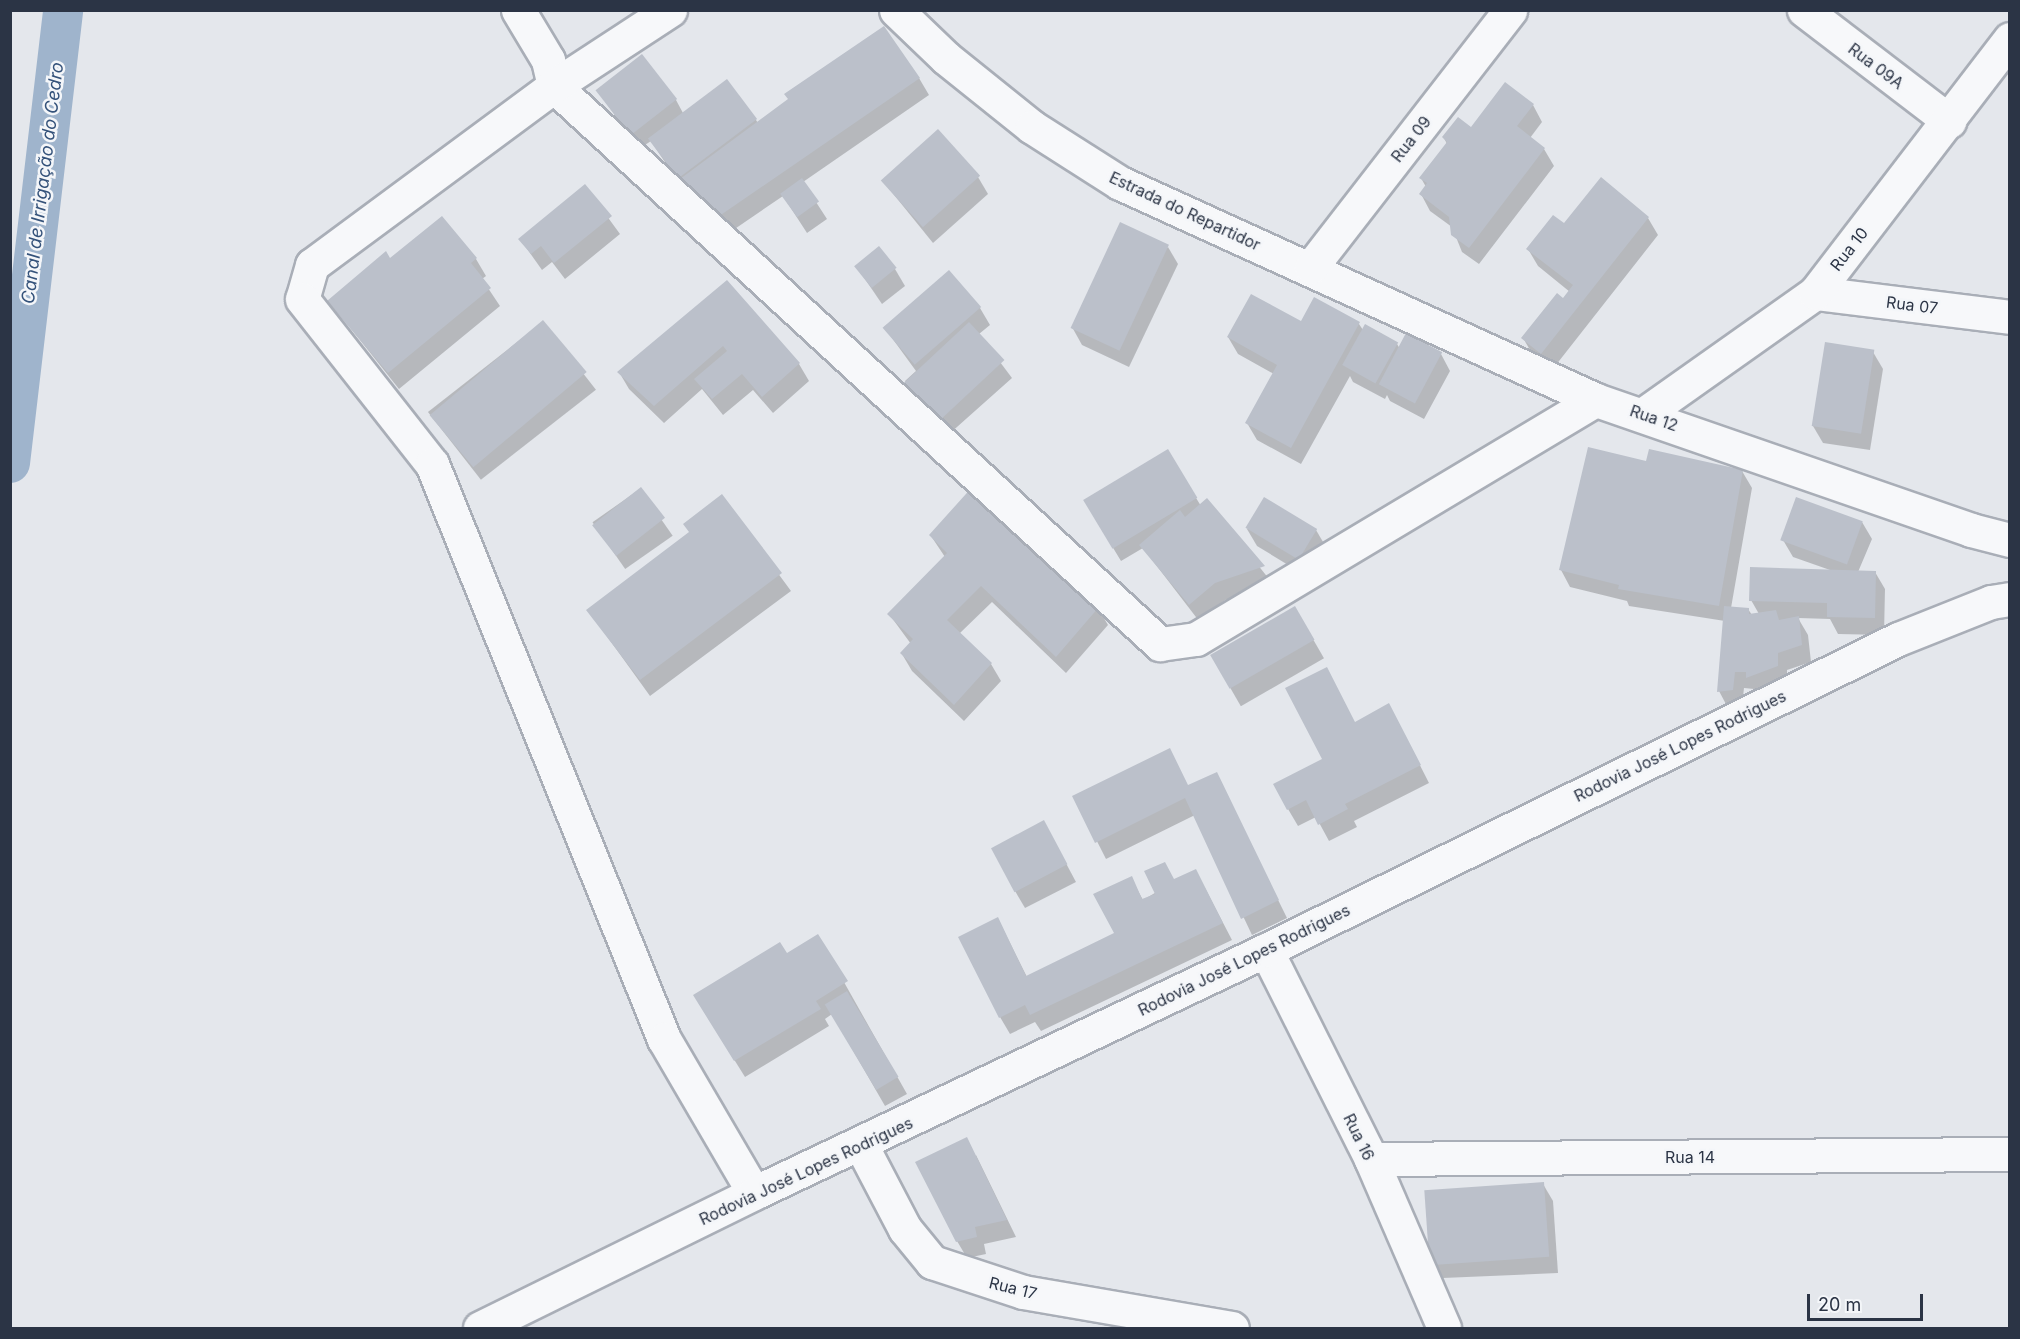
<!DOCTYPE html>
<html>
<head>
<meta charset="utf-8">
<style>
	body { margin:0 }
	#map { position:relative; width:2020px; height:1339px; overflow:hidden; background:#e4e7ec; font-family:Inter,sans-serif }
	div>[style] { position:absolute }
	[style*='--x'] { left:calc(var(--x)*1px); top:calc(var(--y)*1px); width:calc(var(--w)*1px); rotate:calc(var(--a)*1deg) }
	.shadow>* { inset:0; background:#0003; transform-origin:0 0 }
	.canal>* { height:40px; margin:-20px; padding:0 20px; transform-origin:20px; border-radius:20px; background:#9fb4cc }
	.building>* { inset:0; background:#bbc0ca; transform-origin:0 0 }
	.roads { filter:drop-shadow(2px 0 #a9aeb7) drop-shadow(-2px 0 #a9aeb7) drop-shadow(0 2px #a9aeb7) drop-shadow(0 -2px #a9aeb7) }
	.minor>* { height:33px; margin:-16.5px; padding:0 16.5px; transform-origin:16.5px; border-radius:16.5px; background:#f7f8fa }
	span { translate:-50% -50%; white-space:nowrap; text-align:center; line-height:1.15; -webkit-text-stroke:5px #f4f6f9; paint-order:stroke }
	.street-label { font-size:16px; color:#2b3445 }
	.water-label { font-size:18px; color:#34527a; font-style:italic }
	.frame { position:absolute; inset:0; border:12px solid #2b3445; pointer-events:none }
	.scale { position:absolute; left:1807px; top:1294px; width:116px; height:27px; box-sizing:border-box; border:3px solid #2b3445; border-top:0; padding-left:8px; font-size:18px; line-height:21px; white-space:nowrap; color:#2b3445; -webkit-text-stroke:4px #f4f6f9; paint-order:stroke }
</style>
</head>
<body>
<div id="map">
	<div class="shadow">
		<div style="clip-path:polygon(919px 78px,929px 95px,803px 182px,827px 219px,807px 233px,783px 196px,723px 237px,686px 194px,651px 141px,639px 149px,597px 90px,676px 100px,683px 113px,756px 120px,758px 123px)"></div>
		<div style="clip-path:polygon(1533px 105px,1542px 122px,1530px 138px,1544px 149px,1554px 166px,1479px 264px,1462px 252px,1452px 227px,1430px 211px,1421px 194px,1426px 187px,1421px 178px,1447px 144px,1444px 138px)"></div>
		<div style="clip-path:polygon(978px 177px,988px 194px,933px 243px,882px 180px)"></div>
		<div style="clip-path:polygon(585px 186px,620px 234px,565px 279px,552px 262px,542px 270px,520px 239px)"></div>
		<div style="clip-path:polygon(441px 218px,476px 259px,486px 276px,482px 279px,500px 306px,399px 389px,329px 301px,390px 260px)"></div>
		<div style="clip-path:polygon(1648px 218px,1658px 235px,1552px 370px,1533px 355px,1523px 338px,1570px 292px,1538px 266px,1528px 249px,1565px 225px)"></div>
		<div style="clip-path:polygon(1168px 247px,1178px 264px,1129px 367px,1082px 345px,1072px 327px)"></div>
		<div style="clip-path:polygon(856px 266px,895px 269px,905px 286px,882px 304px)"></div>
		<div style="clip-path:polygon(949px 273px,980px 308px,990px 325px,979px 334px,1012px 378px,948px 435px,915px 398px,905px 381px,916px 371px,884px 327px)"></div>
		<div style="clip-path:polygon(727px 282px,799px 364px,809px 381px,773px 413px,753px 390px,723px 415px,702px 389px,664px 423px,629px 389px,619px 372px)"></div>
		<div style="left:543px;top:322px;width:86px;height:146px;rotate:52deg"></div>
		<div style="clip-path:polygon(1302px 323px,1359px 324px,1363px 330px,1397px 344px,1400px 349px,1441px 354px,1450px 371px,1424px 419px,1390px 401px,1387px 395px,1385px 399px,1353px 382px,1350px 376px,1301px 464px,1257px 440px,1247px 423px,1274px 374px,1238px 354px,1228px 337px)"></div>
		<div style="clip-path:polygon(1873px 352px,1883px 369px,1870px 450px,1823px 443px,1813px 426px)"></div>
		<div style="clip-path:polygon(1167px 451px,1201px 506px,1207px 501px,1273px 584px,1225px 600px,1199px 621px,1143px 548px,1121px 561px,1095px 518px)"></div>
		<div style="clip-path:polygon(1647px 463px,1742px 471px,1752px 488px,1731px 608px,1748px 609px,1752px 615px,1759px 614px,1751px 600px,1830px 570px,1793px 557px,1783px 540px,1862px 522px,1872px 539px,1858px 572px,1875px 572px,1885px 589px,1884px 635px,1838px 634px,1830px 619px,1798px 618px,1808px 635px,1811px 662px,1787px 670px,1787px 684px,1758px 694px,1754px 689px,1744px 688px,1742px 706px,1728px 708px,1719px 691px,1725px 621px,1629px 606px,1627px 601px,1570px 587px,1561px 570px)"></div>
		<div style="left:640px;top:489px;width:57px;height:58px;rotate:55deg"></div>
		<div style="clip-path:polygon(722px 497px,791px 591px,650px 696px,588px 610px,690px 533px)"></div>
		<div style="clip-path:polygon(1247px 529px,1316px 530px,1326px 547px,1308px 577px,1257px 546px)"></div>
		<div style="clip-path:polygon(931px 536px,1098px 608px,1108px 625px,1066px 673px,992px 602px,959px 634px,991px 664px,1001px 681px,964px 721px,912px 671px,902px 654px,911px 644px,889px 614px,945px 557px)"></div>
		<div style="left:1295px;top:608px;width:58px;height:96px;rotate:60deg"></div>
		<div style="clip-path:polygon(1398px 722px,1429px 783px,1354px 821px,1357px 827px,1329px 841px,1316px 817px,1298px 826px,1288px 809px,1355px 723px)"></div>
		<div style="clip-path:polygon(1216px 774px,1287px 918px,1252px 935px,1195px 815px,1106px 859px,1074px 796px,1189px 786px)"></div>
		<div style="clip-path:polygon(1053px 839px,1076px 882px,1025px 908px,1015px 891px)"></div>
		<div style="clip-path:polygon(1131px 878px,1143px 900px,1175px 881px,1205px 888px,1232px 940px,1041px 1031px,1035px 1022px,1010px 1034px,1000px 1017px,998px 919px,1027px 977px,1116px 934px)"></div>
		<div style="clip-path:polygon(818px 936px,907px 1094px,885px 1106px,832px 1014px,825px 1019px,829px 1026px,745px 1077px,705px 1013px)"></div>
		<div style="clip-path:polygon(976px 1155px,1016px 1237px,984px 1244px,986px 1254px,967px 1258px,957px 1241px)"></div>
		<div style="clip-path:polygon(1543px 1184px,1553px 1201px,1558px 1273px,1443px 1278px,1433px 1261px)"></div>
	</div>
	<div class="canal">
		<div style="--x:10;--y:463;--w:456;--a:-83.3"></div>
	</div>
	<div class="building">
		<div style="clip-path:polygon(884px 26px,920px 78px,712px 221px,680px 179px,788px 99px,784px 94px)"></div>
		<div style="left:642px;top:54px;width:57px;height:59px;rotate:52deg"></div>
		<div style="left:727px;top:79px;width:50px;height:99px;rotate:53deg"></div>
		<div style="clip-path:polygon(1505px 82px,1534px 104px,1517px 126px,1545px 148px,1469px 248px,1451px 235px,1449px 217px,1419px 194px,1427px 183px,1419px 178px,1447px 142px,1442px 137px,1458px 117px,1471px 127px)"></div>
		<div style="left:938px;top:129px;width:63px;height:77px;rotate:48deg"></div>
		<div style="clip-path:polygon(1601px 177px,1649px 217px,1541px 354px,1521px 338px,1557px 293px,1563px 298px,1573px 285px,1526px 249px,1553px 215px,1564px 223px)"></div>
		<div style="left:802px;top:178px;width:29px;height:27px;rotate:54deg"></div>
		<div style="clip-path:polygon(585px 184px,612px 216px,554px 263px,541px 246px,531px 254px,518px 239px)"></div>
		<div style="clip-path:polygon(442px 216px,477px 258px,471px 263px,491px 288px,388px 373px,327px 301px,386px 251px,390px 258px)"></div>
		<div style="left:1120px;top:222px;width:54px;height:117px;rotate:25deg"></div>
		<div style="left:879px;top:246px;width:28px;height:32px;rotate:51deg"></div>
		<div style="left:949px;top:270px;width:49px;height:88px;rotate:49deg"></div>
		<div style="clip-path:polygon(727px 280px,800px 363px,762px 397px,742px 374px,712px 399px,694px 379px,727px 351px,723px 346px,654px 406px,617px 372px)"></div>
		<div style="clip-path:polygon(1251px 294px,1301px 321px,1314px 297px,1360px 322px,1291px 448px,1245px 423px,1277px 365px,1227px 337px)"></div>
		<div style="left:543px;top:320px;width:68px;height:148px;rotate:50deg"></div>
		<div style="left:969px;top:322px;width:52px;height:89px;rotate:47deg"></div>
		<div style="left:1365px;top:324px;width:38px;height:47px;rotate:29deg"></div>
		<div style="left:1406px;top:333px;width:41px;height:58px;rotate:28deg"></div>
		<div style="left:1825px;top:342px;width:50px;height:85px;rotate:9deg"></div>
		<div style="clip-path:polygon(1588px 447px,1646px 461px,1649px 449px,1743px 470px,1719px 606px,1618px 589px,1619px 585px,1559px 570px)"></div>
		<div style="left:1168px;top:449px;width:57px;height:99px;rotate:59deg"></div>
		<div style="clip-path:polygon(974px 485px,1099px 607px,1056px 657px,981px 586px,947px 620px,992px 663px,954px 705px,900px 653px,913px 639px,887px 614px,947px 553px,929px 535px)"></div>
		<div style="left:641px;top:487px;width:39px;height:62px;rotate:52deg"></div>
		<div style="clip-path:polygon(722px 494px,782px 573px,640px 680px,586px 610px,689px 532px,683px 524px)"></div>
		<div style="left:1264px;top:497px;width:62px;height:36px;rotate:31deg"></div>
		<div style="left:1796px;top:497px;width:71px;height:46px;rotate:20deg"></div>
		<div style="clip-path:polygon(1207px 498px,1265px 566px,1215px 583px,1189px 605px,1139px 545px,1180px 510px,1185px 517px)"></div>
		<div style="clip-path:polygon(1750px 567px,1876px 571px,1875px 618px,1827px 617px,1827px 603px,1749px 601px)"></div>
		<div style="left:1295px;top:606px;width:39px;height:98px;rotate:60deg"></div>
		<div style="clip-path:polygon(1724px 606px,1749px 608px,1749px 614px,1776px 610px,1779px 620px,1799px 616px,1802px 645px,1778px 653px,1778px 666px,1746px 678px,1746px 672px,1735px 672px,1733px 690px,1717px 692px)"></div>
		<div style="clip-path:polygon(1327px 667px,1355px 722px,1389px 703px,1421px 765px,1345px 804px,1348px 809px,1318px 825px,1306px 800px,1287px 810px,1273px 784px,1322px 759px,1285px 688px)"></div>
		<div style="clip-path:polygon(1170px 748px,1188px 785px,1217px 772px,1279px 900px,1241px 919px,1185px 798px,1095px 843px,1072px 796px)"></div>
		<div style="left:1044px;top:820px;width:50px;height:60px;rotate:62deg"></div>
		<div style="clip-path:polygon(1165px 862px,1174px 879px,1196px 869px,1223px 923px,1030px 1015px,1025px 1005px,999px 1018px,958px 937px,998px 917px,1026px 976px,1114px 933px,1093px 894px,1132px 876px,1142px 899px,1155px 894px,1144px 871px)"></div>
		<div style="clip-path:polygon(818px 934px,848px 981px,816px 1001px,821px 1009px,734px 1061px,693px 995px,780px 942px,787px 953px)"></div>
		<div style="left:847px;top:991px;width:100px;height:26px;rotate:59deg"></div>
		<div style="clip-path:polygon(967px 1137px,1007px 1220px,975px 1227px,977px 1237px,956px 1242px,915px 1162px)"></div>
		<div style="left:1544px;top:1182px;width:75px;height:120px;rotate:86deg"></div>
	</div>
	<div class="roads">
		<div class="minor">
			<div style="--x:518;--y:10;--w:58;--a:59"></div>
			<div style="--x:548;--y:60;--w:27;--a:77"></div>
			<div style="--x:554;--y:86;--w:824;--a:42.64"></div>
			<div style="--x:1160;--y:644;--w:36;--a:-8"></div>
			<div style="--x:1196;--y:639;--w:466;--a:-30.9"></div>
			<div style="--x:670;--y:10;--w:139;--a:146.8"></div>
			<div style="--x:554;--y:86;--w:301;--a:143.5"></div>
			<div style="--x:312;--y:265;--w:35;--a:106"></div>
			<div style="--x:302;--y:299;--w:210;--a:51.8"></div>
			<div style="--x:432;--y:464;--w:620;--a:68.03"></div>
			<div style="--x:664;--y:1039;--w:178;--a:59.7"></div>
			<div style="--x:896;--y:10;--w:69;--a:43.8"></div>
			<div style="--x:946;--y:58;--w:110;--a:38.7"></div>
			<div style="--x:1032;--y:127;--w:104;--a:32.5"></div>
			<div style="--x:1120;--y:183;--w:523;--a:24.51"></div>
			<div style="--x:1596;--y:400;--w:397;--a:19.1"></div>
			<div style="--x:1971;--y:530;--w:40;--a:14.4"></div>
			<div style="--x:1804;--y:10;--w:183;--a:37.4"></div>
			<div style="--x:1311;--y:267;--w:325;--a:-52.2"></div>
			<div style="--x:1815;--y:293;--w:196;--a:7"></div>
			<div style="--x:1644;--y:414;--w:209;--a:-35.3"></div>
			<div style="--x:1815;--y:293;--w:320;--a:-52.5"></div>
			<div style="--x:1266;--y:950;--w:234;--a:63.3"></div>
			<div style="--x:1371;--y:1159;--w:184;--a:66.6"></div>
			<div style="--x:861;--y:1145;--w:95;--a:62.4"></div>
			<div style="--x:905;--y:1229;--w:43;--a:50.7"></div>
			<div style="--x:932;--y:1262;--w:96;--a:18.2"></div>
			<div style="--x:1023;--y:1292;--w:212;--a:9.8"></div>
			<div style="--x:1371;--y:1159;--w:639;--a:-0.45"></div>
			<div style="--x:480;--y:1328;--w:305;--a:-26.2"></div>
			<div style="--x:754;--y:1193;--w:567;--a:-25.39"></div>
			<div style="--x:1266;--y:950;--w:704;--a:-26.2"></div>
			<div style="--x:1898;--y:639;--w:100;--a:-21.7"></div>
			<div style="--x:1991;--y:602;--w:19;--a:-9"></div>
		</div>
	</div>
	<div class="street-label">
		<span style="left:1876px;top:66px;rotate:37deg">Rua 09A</span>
		<span style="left:1411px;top:139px;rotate:-52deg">Rua 09</span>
		<span style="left:1185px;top:211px;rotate:25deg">Estrada do Repartidor</span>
		<span style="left:1849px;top:249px;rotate:-52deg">Rua 10</span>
		<span style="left:1912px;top:305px;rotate:7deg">Rua 07</span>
		<span style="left:1654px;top:418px;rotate:19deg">Rua 12</span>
		<span style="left:1680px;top:746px;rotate:-26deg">Rodovia José Lopes Rodrigues</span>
		<span style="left:1244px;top:960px;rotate:-26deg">Rodovia José Lopes Rodrigues</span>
		<span style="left:1359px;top:1137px;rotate:64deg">Rua 16</span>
		<span style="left:1690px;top:1157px">Rua 14</span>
		<span style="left:806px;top:1171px;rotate:-25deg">Rodovia José Lopes Rodrigues</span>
		<span style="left:1013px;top:1288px;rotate:14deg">Rua 17</span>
	</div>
	<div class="water-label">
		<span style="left:43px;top:183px;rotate:-83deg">Canal de Irrigação do Cedro</span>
	</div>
	<div class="frame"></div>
	<div class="scale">20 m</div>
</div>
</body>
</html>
